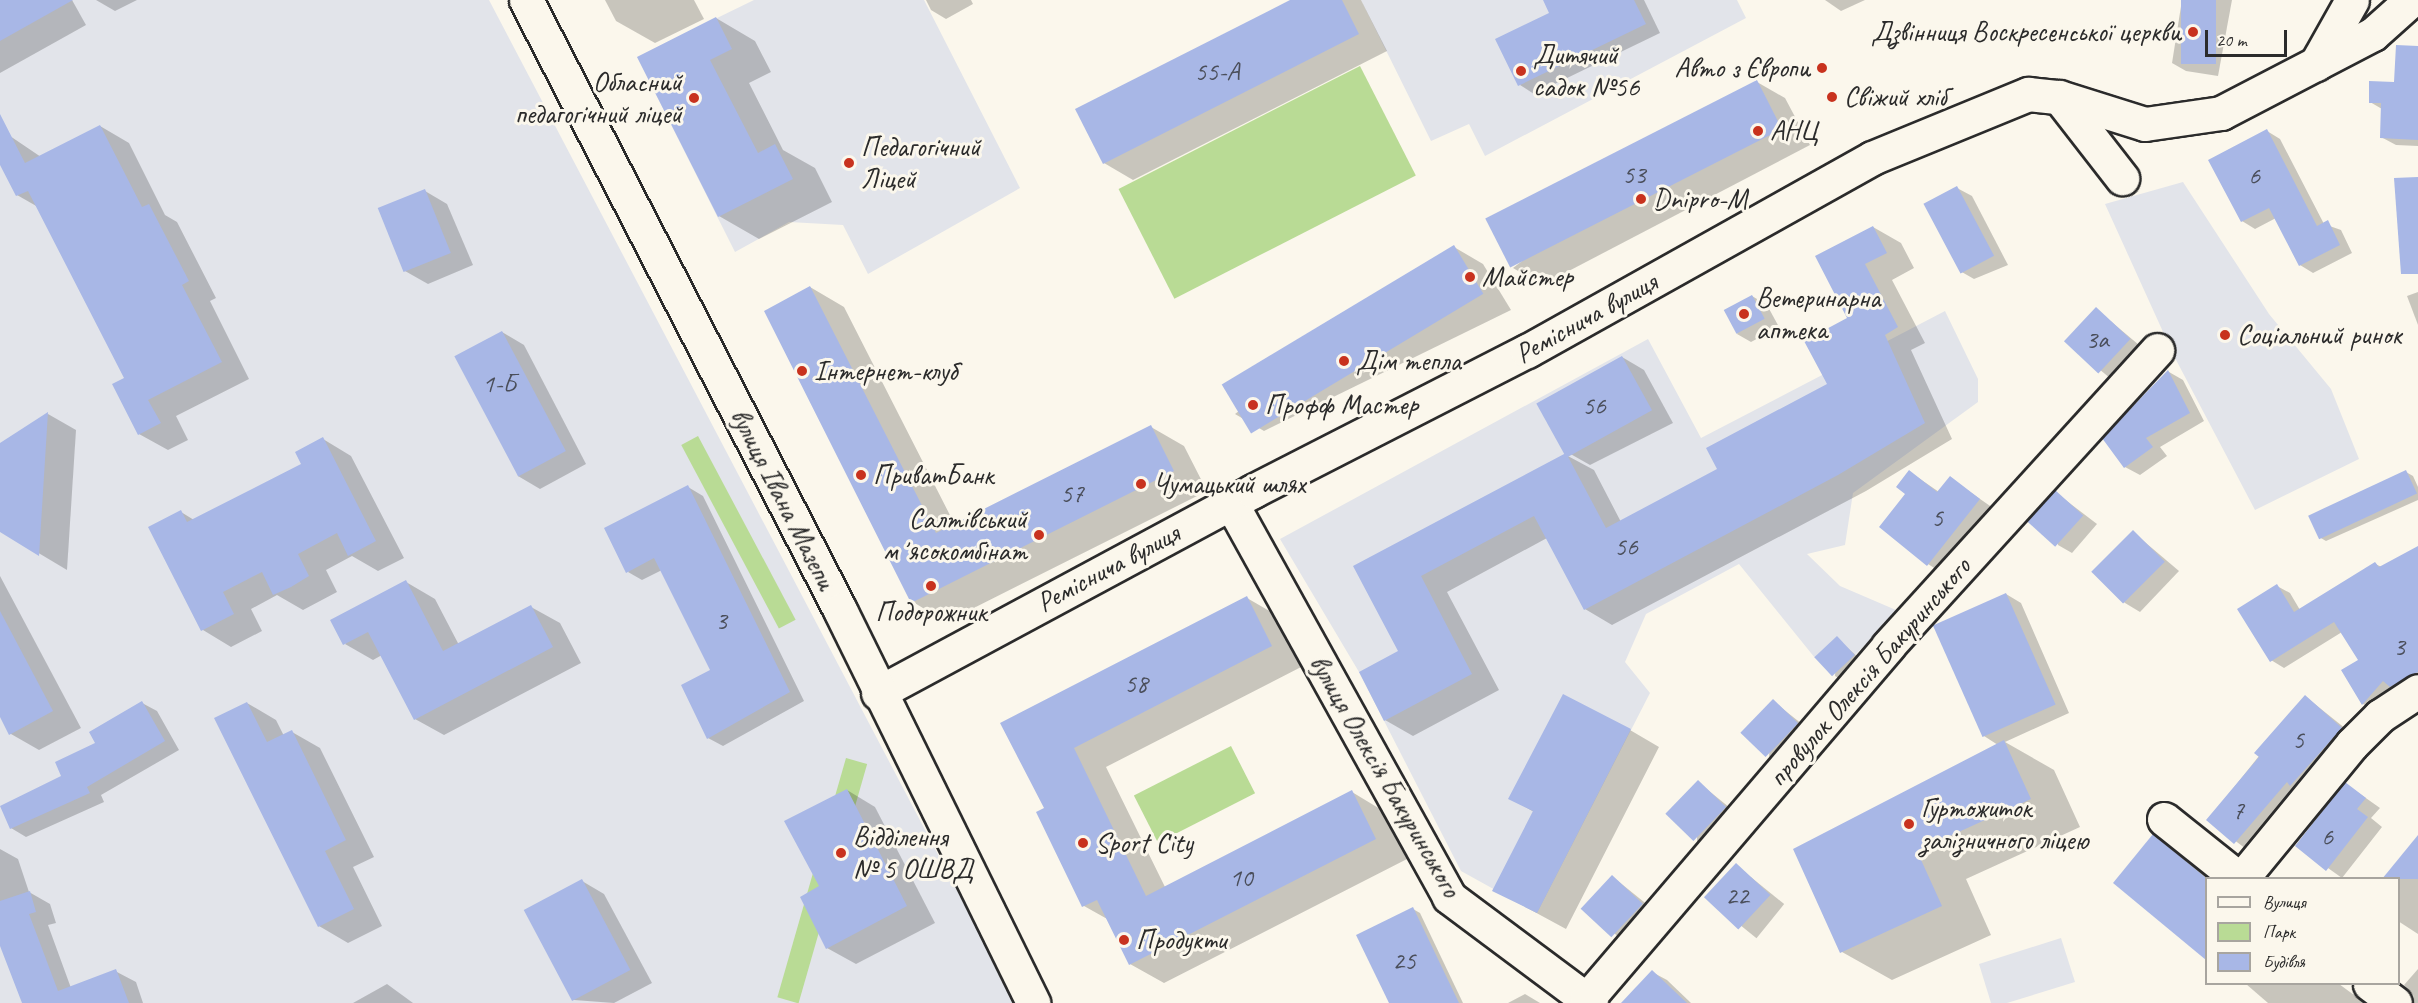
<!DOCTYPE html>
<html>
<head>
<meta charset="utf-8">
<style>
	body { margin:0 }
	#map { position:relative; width:2418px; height:1003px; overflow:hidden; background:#fbf7ec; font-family:Caveat,sans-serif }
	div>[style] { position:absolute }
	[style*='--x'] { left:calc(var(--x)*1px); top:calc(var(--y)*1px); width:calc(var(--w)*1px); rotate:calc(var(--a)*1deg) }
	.built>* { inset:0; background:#e2e4ea }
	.green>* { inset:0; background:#b9db95; transform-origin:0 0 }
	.shadow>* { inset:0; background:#0003; transform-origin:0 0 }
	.building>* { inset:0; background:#a8b7e6; transform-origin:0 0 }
	.roads { filter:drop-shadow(2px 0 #2b2b2b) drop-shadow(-2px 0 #2b2b2b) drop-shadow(0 2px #2b2b2b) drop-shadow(0 -2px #2b2b2b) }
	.minor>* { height:33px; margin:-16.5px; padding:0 16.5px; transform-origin:16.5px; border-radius:16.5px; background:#fbf7ec }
	.major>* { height:33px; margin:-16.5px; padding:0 16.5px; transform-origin:16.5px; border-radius:16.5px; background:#fbf7ec }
	.dots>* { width:16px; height:16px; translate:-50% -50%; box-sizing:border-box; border:3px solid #fbf7ec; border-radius:50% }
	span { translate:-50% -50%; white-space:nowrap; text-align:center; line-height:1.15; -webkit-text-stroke:6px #fbf7ec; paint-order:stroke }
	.number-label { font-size:26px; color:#4a4e5a }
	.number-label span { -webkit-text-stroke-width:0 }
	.poi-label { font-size:28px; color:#2b2b2b }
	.right { translate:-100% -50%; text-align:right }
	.left { translate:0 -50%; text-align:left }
	.street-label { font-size:28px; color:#2b2b2b }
	.legend { position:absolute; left:2205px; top:877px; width:195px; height:108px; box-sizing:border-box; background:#fbf7ec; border:2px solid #a8a59f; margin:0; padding:8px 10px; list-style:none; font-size:18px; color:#2b2b2b }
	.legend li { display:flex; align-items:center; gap:12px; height:30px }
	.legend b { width:30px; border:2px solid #a8a59f }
	.scale { position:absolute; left:2205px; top:30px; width:82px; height:27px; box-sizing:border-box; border:3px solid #2b2b2b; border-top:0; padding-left:8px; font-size:18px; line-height:21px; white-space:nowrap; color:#2b2b2b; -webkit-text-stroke:4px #fbf7ec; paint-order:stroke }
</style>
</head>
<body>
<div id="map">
	<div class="built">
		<div style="clip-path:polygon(0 0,489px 0,1016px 1003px,0 1003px)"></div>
		<div style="clip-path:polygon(754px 0,924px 0,1020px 188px,868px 274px,843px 225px,789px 222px,735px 252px,637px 57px)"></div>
		<div style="clip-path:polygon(1361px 0,1737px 0,1746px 18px,1485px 156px,1469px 124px,1431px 141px)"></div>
		<div style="clip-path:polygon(2183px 182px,2269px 314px,2331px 389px,2359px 459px,2255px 510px,2174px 356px,2105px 204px)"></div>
		<div style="clip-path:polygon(1945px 311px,1978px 379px,1978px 402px,1853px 493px,1845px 545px,1807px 554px,1840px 586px,1896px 610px,1876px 634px,1855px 655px,1837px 637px,1815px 658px,1739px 564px,1646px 614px,1625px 662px,1650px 693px,1537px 913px,1461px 871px,1359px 672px,1280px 539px,1648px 339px,1701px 438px)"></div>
		<div style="clip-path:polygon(2061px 938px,2075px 982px,2007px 1003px,1991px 1003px,1979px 964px)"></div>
	</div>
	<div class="green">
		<div style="left:1360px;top:66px;width:123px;height:271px;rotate:63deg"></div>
		<div style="left:698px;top:436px;width:208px;height:19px;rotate:62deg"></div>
		<div style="left:1231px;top:746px;width:53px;height:109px;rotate:63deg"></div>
		<div style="left:846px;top:758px;width:22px;height:249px;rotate:16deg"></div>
	</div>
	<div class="shadow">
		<div style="clip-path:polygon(0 0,72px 0,86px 25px,0 73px)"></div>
		<div style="clip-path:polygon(96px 0,137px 0,115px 11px)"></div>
		<div style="clip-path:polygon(605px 0,694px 0,704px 19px,655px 43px,616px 21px)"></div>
		<div style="clip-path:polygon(926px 0,971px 0,973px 4px,946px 19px,931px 10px)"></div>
		<div style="clip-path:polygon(1293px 0,1361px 0,1387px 51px,1133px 180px,1104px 163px)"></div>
		<div style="clip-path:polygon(1580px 0,1644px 0,1660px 33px,1534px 94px,1520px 85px)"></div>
		<div style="clip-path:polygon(1825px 0,1865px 0,1841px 11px)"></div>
		<div style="clip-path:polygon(2182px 0,2232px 0,2218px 76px,2186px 71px,2172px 63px)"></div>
		<div style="clip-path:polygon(716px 18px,755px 41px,771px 72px,749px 83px,783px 150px,815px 168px,832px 202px,759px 239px,719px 216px,639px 57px)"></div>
		<div style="clip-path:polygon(2418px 48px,2418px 146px,2396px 145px,2381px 137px,2382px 109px,2370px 102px,2396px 84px)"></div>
		<div style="clip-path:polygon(1757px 82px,1785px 98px,1810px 145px,1542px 285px,1513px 268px)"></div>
		<div style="clip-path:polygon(100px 126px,129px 143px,165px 215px,177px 222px,216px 298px,210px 301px,249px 379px,176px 416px,188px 440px,168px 450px,139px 434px,126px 379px,38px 207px,17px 195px,0 162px,0 141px,10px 136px,41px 157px)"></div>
		<div style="clip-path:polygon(2267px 131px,2280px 139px,2324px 224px,2341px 230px,2352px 253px,2313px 273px,2300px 265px,2276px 218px,2255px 229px,2242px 221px,2210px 161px)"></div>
		<div style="clip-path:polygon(1957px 188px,1972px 196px,2008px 265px,1974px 279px,1960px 271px)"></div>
		<div style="clip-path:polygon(425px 191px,447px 204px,473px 265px,428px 284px,405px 271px)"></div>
		<div style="clip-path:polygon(1873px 227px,1901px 243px,1914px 268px,1892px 280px,1925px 343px,1911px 350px,1952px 439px,1866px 491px,1612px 625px,1585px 609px,1547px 538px,1447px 592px,1499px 690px,1413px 736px,1385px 720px,1400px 652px,1355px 567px,1566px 455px,1594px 470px,1621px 522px,1719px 470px,1829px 384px)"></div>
		<div style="clip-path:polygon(1454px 247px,1483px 264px,1511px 310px,1264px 431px,1235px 414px)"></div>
		<div style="clip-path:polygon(810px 287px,844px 307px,955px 525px,1151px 427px,1184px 446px,1207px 491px,946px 622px,913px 602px,766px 311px)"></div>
		<div style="clip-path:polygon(2418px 292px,2418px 325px,2407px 296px)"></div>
		<div style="clip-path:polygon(1752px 296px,1767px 305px,1779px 327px,1751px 342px,1737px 334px)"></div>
		<div style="left:2096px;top:309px;width:62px;height:44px;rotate:40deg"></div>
		<div style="clip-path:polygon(502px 332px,524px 345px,586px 464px,540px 489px,518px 476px)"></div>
		<div style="clip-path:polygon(1622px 357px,1644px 370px,1673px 423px,1590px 465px,1567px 452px)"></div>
		<div style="clip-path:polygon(2169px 372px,2183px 380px,2204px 421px,2160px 447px,2167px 456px,2140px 475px,2125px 467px,2104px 438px)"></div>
		<div style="clip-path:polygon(48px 414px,76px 430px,67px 570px,0 530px,0 444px)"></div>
		<div style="clip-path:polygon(323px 439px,351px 456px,404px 558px,378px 571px,352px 556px,326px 570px,337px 592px,303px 610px,277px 595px,251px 609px,262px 631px,231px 647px,203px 630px,181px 512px,194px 520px,303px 464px)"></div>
		<div style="clip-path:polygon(1910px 472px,1939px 492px,1950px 478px,1993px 508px,1942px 573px,1928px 564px,1907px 494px)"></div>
		<div style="clip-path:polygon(2406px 472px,2413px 476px,2418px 487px,2418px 500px,2326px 541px,2319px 537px)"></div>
		<div style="clip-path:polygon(688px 487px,703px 496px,804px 701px,723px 746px,708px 738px,712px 671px,662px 570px,642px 580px,628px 572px)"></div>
		<div style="clip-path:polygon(2055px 492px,2097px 524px,2072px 553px,2058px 545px)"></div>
		<div style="clip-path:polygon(2133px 532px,2179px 571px,2140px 612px,2125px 603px,2094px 573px)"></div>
		<div style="clip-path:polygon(2418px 548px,2418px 686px,2376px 711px,2363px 704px,2343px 670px,2360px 660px,2342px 632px,2284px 668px,2271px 660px,2277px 586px,2290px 593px,2300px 610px,2375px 564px,2382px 567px)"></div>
		<div style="clip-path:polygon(0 576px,81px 728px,39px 750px,11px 734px,0 714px)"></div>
		<div style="clip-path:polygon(406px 582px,435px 599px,459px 645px,531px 607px,560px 623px,581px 663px,444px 735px,415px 719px,382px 655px,373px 660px,345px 644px)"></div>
		<div style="clip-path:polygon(2006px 594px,2021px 603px,2069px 713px,2005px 742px,2054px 770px,2080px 827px,1966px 879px,1991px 935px,1892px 980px,1842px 952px,1795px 849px,1998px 745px,1984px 736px)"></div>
		<div style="clip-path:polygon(1247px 598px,1280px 617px,1305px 665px,1106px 767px,1165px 887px,1352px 792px,1385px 812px,1409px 858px,1164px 983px,1130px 964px,1109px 920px,1084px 906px,1046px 809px,1002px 724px)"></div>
		<div style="clip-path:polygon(1837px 638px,1861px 660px,1842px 680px,1835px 676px)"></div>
		<div style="clip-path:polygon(2306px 697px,2356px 737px,2250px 852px,2208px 820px)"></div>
		<div style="clip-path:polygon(1773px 701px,1812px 732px,1783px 766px,1769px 757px)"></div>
		<div style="clip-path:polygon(142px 703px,157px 711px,179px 750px,101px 795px,104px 802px,26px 837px,11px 828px)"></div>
		<div style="clip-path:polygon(247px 703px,276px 720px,284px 736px,292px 732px,320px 748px,374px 857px,353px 867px,382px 926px,348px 943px,319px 926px)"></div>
		<div style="clip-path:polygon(1630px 730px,1659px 747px,1566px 929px,1494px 890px,1534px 812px,1510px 798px)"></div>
		<div style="clip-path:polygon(1698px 782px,1740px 816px,1711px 850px,1697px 841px)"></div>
		<div style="clip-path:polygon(2346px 784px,2380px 808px,2371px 818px,2382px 827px,2342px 878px,2297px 846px)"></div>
		<div style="clip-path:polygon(847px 790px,875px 807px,935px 923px,856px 964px,827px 948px)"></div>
		<div style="clip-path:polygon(2153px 836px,2209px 878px,2206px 957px,2202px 954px)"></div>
		<div style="clip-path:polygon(0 849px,18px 859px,29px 892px,50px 904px,56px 923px,48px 925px,71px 988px,115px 971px,136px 982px,143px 1003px,23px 1003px,0 942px)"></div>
		<div style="clip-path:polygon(2418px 849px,2418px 934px,2398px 921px,2398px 878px)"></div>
		<div style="left:1736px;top:865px;width:62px;height:44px;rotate:39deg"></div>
		<div style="left:1613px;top:877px;width:57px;height:43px;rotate:39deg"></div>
		<div style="clip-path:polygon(582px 881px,604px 894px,652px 983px,614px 1003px,574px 1000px)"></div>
		<div style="clip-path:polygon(1413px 909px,1420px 913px,1463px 1003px,1390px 1003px)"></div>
		<div style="clip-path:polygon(2418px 969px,2418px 1003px,2413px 1003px,2414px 996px,2404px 985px)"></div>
		<div style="clip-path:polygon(1652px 972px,1667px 980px,1691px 1003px,1623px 1003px)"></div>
		<div style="clip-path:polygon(387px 984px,413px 1003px,353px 1003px)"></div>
		<div style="clip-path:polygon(2246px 984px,2339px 984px,2365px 1003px,2268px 1003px)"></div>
		<div style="clip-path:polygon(1525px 994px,1540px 1003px,1508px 1003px)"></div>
	</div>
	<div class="building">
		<div style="clip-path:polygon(0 0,73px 0,0 41px)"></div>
		<div style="clip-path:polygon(1290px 0,1342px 0,1359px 34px,1103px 164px,1075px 109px)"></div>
		<div style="clip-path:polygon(1543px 0,1634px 0,1646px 24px,1518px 86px,1495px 39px,1549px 13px)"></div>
		<div style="left:2181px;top:0;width:35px;height:64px"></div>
		<div style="clip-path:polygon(716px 17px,732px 49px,710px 60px,758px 153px,775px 144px,793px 179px,718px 217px,637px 57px)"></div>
		<div style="clip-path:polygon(2396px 45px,2418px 46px,2418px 140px,2380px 138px,2381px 103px,2369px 103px,2369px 81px,2394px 82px)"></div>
		<div style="left:1757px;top:80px;width:55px;height:305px;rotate:63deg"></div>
		<div style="clip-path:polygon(0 114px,25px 163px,100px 125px,142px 207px,149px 204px,189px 281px,182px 285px,222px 362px,148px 400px,161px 423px,138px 435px,112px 384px,124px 378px,28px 191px,16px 196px,0 165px)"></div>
		<div style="clip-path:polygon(2267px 129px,2317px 226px,2328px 220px,2340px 245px,2299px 266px,2269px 208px,2241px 222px,2208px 160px)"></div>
		<div style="clip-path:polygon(2418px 177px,2418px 274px,2401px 274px,2394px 178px)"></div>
		<div style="left:1957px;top:186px;width:79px;height:38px;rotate:62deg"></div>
		<div style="left:425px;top:189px;width:69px;height:51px;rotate:68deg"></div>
		<div style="clip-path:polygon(1873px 226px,1887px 253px,1865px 264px,1898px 327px,1885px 335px,1925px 423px,1838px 475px,1584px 610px,1534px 516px,1421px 576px,1472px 674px,1384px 721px,1359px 672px,1398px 651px,1353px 566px,1566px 453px,1606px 528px,1717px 469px,1706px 448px,1827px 384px,1804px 341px,1847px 318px,1815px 256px)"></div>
		<div style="left:1454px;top:245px;width:57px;height:271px;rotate:59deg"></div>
		<div style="clip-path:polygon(810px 286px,936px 533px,1151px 425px,1174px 471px,911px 603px,764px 311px)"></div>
		<div style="left:1752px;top:295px;width:27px;height:32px;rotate:62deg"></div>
		<div style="left:2096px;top:307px;width:47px;height:47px;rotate:43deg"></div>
		<div style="left:502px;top:331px;width:136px;height:54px;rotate:62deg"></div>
		<div style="left:1622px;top:356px;width:62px;height:98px;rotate:61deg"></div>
		<div style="clip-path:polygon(2168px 370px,2190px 413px,2146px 438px,2153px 447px,2124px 468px,2102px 438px)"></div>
		<div style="clip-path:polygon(48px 412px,39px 556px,0 532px,0 443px)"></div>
		<div style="clip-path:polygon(323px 437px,376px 541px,348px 556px,337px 533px,298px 554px,309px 576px,291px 587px,273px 595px,262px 572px,223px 592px,234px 614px,201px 631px,148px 527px,181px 510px,187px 522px,301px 464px,295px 452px)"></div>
		<div style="clip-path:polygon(1909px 470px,1937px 492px,1950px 476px,1980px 499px,1927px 566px,1879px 527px,1905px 494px,1896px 487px)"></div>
		<div style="left:2406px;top:470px;width:26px;height:108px;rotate:65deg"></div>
		<div style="clip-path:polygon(688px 485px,790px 692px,707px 739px,681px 685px,710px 670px,654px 558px,626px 573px,604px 528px)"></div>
		<div style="left:2055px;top:490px;width:38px;height:42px;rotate:42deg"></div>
		<div style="left:2133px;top:530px;width:45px;height:59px;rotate:45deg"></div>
		<div style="clip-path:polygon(2418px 546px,2418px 672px,2390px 687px,2383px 681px,2362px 705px,2341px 670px,2358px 660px,2334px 622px,2270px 662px,2237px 609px,2277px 584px,2294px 612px,2375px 562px,2379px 567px)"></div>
		<div style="clip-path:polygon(406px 580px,443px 651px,531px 605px,553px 647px,414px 720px,368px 632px,343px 645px,330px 620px)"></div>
		<div style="left:2006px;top:593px;width:122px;height:80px;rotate:66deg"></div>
		<div style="clip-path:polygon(1247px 596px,1272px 646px,1074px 748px,1146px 896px,1352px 790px,1376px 839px,1129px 965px,1097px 900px,1082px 907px,1036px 812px,1044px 808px,1000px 723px)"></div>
		<div style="clip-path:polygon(0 611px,53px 711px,9px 735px,0 717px)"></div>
		<div style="left:1837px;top:636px;width:26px;height:31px;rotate:47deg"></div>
		<div style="clip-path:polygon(1563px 694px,1631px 729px,1537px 913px,1492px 891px,1533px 811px,1508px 799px)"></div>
		<div style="clip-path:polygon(2305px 695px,2342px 728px,2290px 786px,2287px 782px,2234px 844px,2206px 820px,2259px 757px,2254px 753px)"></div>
		<div style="left:1773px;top:699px;width:35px;height:47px;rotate:44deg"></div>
		<div style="clip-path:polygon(142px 701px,165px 741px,87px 787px,90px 793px,10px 829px,0 806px,61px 776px,55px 762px,95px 743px,89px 732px)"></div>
		<div style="clip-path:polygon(247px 702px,267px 742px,292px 730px,346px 840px,325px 851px,354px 909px,318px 927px,214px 718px)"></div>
		<div style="clip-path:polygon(2004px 740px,2031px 799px,1917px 851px,1942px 906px,1840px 953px,1793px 849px)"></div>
		<div style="left:1698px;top:780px;width:39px;height:47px;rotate:44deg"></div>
		<div style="clip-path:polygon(2345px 782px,2366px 798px,2357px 809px,2368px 817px,2326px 871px,2295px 846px)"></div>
		<div style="clip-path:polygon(847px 789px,907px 906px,826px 949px,800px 897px,819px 886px,784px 821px)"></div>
		<div style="clip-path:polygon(2153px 834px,2206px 878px,2206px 960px,2113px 883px)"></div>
		<div style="clip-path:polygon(2418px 835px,2418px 879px,2382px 879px)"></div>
		<div style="left:1736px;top:863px;width:47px;height:47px;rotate:43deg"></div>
		<div style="left:1612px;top:875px;width:42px;height:46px;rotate:43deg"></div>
		<div style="left:582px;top:879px;width:103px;height:66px;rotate:62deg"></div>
		<div style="clip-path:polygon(30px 891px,36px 912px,29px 914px,58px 991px,116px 969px,129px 1003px,22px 1003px,0 946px,0 901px)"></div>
		<div style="clip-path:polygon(1413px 907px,1459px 1003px,1389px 1003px,1356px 935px)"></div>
		<div style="clip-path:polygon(1652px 970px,1687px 1003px,1621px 1003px)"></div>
	</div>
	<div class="roads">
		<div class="minor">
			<div style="--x:2316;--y:64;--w:73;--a:-60.6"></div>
			<div style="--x:2059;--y:97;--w:103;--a:52.1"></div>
			<div style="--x:1231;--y:503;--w:450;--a:61"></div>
			<div style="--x:1449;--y:897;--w:177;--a:36.7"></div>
			<div style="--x:878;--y:693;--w:426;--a:-28.3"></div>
			<div style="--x:1253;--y:491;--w:308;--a:-27.1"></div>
			<div style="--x:1527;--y:351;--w:395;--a:-29.2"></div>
			<div style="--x:1872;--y:158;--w:169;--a:-22.3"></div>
			<div style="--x:2028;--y:94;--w:31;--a:6"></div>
			<div style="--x:2059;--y:97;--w:90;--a:17.4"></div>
			<div style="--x:2145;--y:124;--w:77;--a:-8.2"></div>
			<div style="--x:2221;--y:113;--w:171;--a:-27.5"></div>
			<div style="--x:2373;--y:34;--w:51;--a:-41.8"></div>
			<div style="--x:2164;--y:819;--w:95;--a:38.6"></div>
			<div style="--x:2242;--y:878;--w:173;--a:-50.6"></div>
			<div style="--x:2352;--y:744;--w:40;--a:-45"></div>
			<div style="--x:2380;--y:716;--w:45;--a:-33.3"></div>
			<div style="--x:2370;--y:984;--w:31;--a:37"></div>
			<div style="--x:1587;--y:999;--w:464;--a:-49.5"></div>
			<div style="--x:1888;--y:646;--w:400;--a:-47.7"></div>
		</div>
		<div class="major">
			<div style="--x:526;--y:0;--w:686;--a:62.76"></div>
			<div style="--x:840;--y:610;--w:438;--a:63.8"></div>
		</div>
	</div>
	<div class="dots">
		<div style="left:2193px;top:32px;background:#c8321e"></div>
		<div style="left:1822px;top:68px;background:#c8321e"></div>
		<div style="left:1521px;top:71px;background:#c8321e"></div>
		<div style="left:1832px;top:97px;background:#c8321e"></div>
		<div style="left:694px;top:98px;background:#c8321e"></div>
		<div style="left:1758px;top:131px;background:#c8321e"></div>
		<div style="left:849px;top:163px;background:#c8321e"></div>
		<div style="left:1641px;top:199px;background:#c8321e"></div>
		<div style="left:1470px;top:277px;background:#c8321e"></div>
		<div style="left:1744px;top:314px;background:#c8321e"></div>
		<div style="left:2225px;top:335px;background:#c8321e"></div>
		<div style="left:1344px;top:361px;background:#c8321e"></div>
		<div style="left:802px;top:371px;background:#c8321e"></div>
		<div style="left:1253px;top:405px;background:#c8321e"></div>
		<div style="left:861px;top:475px;background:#c8321e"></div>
		<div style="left:1141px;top:484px;background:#c8321e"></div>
		<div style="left:1039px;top:535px;background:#c8321e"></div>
		<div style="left:931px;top:586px;background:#c8321e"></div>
		<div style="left:1909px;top:824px;background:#c8321e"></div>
		<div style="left:1083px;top:843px;background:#c8321e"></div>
		<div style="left:841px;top:853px;background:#c8321e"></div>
		<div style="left:1124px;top:940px;background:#c8321e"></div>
	</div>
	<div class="number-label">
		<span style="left:1217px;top:72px">55-А</span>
		<span style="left:1634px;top:175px">53</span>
		<span style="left:2254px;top:176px">6</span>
		<span style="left:2097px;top:340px">3а</span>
		<span style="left:499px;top:384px">1-Б</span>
		<span style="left:1594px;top:406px">56</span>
		<span style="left:1072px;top:494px">57</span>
		<span style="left:1937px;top:518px">5</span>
		<span style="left:1626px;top:547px">56</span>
		<span style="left:721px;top:621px">3</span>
		<span style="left:2399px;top:647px">3</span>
		<span style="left:1136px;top:684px">58</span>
		<span style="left:2298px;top:740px">5</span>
		<span style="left:2238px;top:811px">7</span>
		<span style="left:2327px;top:837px">6</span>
		<span style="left:1241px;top:878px">10</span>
		<span style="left:1737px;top:896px">22</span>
		<span style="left:1404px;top:961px">25</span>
	</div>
	<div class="poi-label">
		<span class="right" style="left:2181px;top:32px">Дзвінниця Воскресенської церкви</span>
		<span class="left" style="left:1533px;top:71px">Дитячий<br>садок №56</span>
		<span class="right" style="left:1810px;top:68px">Авто з Європи</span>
		<span class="right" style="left:682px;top:98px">Обласний<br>педагогічний ліцей</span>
		<span class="left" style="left:1844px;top:97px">Свіжий хліб</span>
		<span class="left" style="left:1770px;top:131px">АНЦ</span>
		<span class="left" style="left:861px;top:163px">Педагогічний<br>Ліцей</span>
		<span class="left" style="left:1653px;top:199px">Dnipro-M</span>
		<span class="left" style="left:1482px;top:277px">Майстер</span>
		<span class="left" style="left:1756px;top:314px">Ветеринарна<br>аптека</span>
		<span class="left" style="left:2237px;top:335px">Соціальний ринок</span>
		<span class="left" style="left:1356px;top:361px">Дім тепла</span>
		<span class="left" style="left:814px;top:371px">Інтернет-клуб</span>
		<span class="left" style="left:1265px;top:405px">Профф Мастер</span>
		<span class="left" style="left:873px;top:475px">ПриватБанк</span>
		<span class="left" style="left:1153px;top:484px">Чумацький шлях</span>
		<span class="right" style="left:1027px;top:535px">Салтівський<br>мʼясокомбінат</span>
		<span style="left:931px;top:612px">Подорожник</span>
		<span class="left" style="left:1921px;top:824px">Гуртожиток<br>залізничного ліцею</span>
		<span class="left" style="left:853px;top:853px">Відділення<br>№ 5 ОШВД</span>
		<span class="left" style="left:1095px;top:843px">Sport City</span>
		<span class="left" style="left:1136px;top:940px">Продукти</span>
	</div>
	<div class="street-label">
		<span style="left:1586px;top:318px;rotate:-29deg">Реміснича вулиця</span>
		<span style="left:783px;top:499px;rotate:63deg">вулиця Івана Мазепи</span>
		<span style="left:1108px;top:568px;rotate:-28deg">Реміснича вулиця</span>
		<span style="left:1869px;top:672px;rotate:-49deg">провулок Олексія Бакуринського</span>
		<span style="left:1385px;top:776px;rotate:60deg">вулиця Олексія Бакуринського</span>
	</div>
	<ul class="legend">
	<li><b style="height:8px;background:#fbf7ec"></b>Вулиця</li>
	<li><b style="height:16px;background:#b9db95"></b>Парк</li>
	<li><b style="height:16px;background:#a8b7e6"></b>Будівля</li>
	</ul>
	<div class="scale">20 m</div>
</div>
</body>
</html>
